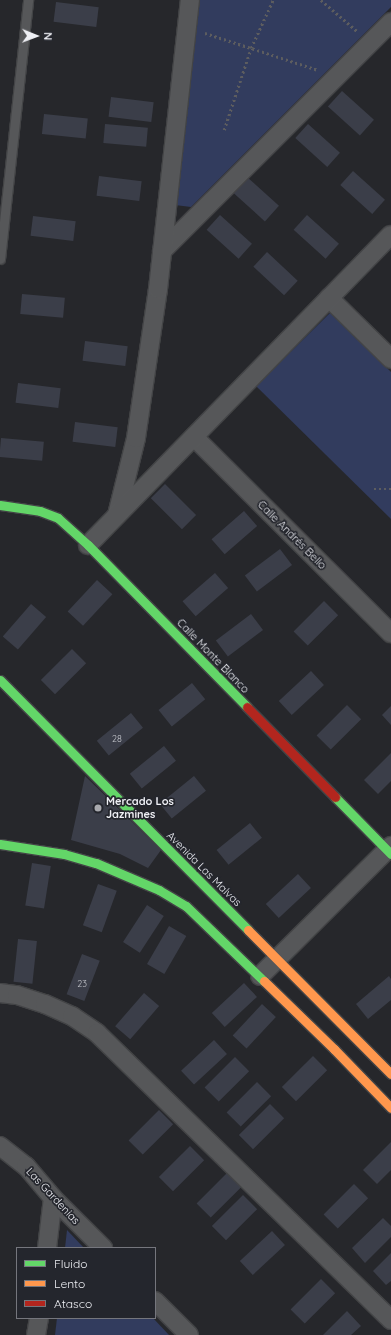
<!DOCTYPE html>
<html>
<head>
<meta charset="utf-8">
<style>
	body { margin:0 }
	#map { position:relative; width:391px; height:1335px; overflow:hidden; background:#26272b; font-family:Quicksand,sans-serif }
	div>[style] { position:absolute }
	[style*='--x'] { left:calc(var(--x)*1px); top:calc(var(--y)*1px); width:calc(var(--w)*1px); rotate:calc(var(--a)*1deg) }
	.green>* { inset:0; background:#323c5e }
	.building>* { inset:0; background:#3b3e49; transform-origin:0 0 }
	.path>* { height:2.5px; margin-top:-1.25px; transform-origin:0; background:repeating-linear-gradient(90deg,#5d5d5f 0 2px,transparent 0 5px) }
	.roads { filter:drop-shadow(1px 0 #434446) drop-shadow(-1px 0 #434446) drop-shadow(0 1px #434446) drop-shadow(0 -1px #434446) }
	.lane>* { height:9px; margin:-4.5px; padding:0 4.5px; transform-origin:4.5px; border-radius:4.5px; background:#565759 }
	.street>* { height:18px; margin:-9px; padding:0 9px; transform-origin:9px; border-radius:9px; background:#565759 }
	.fast>* { height:9px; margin:-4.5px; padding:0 4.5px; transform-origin:4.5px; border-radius:4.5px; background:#63d668 }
	.slow>* { height:9px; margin:-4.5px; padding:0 4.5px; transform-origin:4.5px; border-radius:4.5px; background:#ff974d }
	.jam>* { height:9px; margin:-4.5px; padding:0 4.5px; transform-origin:4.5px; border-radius:4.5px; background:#b3261e }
	.dots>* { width:11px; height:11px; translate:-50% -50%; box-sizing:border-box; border:2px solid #24262d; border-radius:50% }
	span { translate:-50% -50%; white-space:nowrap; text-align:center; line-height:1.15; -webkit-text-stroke:3.5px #24262d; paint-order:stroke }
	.number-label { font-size:9px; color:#c1c3c9 }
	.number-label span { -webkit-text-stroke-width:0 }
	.street-label { font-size:11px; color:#eeeff4 }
	.poi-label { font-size:11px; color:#eeeff4; font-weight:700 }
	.left { translate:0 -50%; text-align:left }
	.legend { position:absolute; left:16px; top:1247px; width:140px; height:72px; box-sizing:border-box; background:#24262d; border:1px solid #75767d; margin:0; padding:5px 7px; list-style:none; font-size:12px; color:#eeeff4 }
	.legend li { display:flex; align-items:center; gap:8px; height:20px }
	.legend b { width:20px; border:1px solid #75767d }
	.north { position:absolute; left:16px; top:16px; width:40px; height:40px; -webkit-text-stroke:3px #24262d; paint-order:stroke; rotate:91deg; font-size:11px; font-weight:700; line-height:16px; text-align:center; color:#eeeff4 }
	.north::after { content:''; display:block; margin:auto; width:14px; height:18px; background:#eeeff4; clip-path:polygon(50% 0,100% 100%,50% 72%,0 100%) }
</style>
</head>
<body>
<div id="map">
	<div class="green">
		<div style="clip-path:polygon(198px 0,391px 0,391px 7px,191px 207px,175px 205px)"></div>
		<div style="clip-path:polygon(331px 312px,391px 372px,391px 519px,256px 386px)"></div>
		<div style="clip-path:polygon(67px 1230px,84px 1248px,65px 1248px)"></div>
		<div style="clip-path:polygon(57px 1318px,153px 1318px,169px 1335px,55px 1335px)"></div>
	</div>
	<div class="building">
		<div style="left:56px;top:2px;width:43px;height:20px;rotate:7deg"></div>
		<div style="left:342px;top:91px;width:43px;height:21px;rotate:42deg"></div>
		<div style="left:111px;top:97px;width:43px;height:20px;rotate:7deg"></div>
		<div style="left:44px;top:114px;width:44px;height:20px;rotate:6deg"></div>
		<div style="left:105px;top:124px;width:43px;height:19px;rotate:5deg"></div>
		<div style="left:308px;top:124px;width:43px;height:19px;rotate:42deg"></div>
		<div style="left:353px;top:171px;width:43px;height:19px;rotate:42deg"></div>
		<div style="left:99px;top:176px;width:43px;height:20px;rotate:7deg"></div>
		<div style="left:247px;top:177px;width:43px;height:21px;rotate:42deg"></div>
		<div style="left:220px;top:215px;width:43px;height:20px;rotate:42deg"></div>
		<div style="left:307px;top:215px;width:43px;height:20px;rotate:42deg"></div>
		<div style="left:33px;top:216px;width:43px;height:20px;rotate:7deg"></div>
		<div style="left:267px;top:252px;width:42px;height:20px;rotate:43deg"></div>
		<div style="left:22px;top:294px;width:43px;height:20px;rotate:5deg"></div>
		<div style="left:85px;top:341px;width:43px;height:20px;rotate:7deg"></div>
		<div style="left:18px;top:383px;width:43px;height:20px;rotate:7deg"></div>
		<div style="left:75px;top:422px;width:43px;height:20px;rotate:7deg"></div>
		<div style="left:1px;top:438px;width:43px;height:19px;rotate:5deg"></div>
		<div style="left:165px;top:484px;width:44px;height:20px;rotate:45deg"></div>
		<div style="left:244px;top:511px;width:20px;height:43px;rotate:49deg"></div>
		<div style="left:280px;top:549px;width:20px;height:44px;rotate:53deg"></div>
		<div style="left:215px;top:573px;width:20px;height:43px;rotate:49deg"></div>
		<div style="left:97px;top:580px;width:21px;height:43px;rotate:43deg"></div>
		<div style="left:324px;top:601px;width:20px;height:43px;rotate:45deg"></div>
		<div style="left:31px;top:604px;width:20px;height:43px;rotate:41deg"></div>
		<div style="left:251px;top:614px;width:20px;height:44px;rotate:53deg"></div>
		<div style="left:72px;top:649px;width:20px;height:44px;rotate:45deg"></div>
		<div style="left:311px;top:671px;width:19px;height:44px;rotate:47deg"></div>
		<div style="left:192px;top:683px;width:21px;height:43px;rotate:51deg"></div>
		<div style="left:347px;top:705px;width:20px;height:43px;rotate:45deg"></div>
		<div style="clip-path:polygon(391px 706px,391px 725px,382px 715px)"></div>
		<div style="left:131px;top:713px;width:19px;height:44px;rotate:51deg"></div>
		<div style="left:164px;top:746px;width:19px;height:44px;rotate:51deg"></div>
		<div style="clip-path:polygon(391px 753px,391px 781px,378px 794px,364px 780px)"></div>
		<div style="clip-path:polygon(85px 776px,161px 850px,148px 868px,120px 854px,71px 840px)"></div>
		<div style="left:194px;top:776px;width:19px;height:44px;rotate:51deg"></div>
		<div style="left:250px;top:823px;width:19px;height:43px;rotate:51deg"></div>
		<div style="left:32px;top:863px;width:19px;height:43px;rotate:9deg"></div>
		<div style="left:298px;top:874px;width:19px;height:44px;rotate:47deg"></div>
		<div style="left:98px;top:884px;width:20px;height:44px;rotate:20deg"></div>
		<div style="left:147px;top:905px;width:20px;height:44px;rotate:33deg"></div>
		<div style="left:169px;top:926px;width:20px;height:44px;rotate:30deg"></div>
		<div style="left:18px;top:939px;width:19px;height:43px;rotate:6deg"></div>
		<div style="left:82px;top:954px;width:19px;height:43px;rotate:21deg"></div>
		<div style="clip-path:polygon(389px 976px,391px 979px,391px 1000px,368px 1019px,356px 1004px)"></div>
		<div style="left:244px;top:983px;width:19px;height:44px;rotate:47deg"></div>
		<div style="left:144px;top:993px;width:20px;height:44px;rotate:41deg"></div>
		<div style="left:262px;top:1004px;width:19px;height:43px;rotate:43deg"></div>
		<div style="left:214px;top:1040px;width:19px;height:45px;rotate:47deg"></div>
		<div style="left:313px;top:1056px;width:20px;height:44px;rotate:45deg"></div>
		<div style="left:235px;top:1057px;width:20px;height:43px;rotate:45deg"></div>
		<div style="left:257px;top:1082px;width:20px;height:43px;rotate:45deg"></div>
		<div style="left:270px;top:1104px;width:20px;height:44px;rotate:45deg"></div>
		<div style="left:159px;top:1110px;width:20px;height:43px;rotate:45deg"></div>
		<div style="clip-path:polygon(391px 1142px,391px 1170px,377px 1184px,363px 1170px)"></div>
		<div style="left:190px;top:1146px;width:20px;height:44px;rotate:45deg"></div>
		<div style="left:227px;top:1173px;width:20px;height:43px;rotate:45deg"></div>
		<div style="left:354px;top:1184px;width:20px;height:43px;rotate:45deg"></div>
		<div style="left:243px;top:1195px;width:20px;height:44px;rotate:45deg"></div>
		<div style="clip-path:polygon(383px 1218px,391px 1226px,391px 1237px,365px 1263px,352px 1248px)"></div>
		<div style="left:272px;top:1231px;width:19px;height:44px;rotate:47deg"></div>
		<div style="clip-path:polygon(391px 1253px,391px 1281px,386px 1285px,373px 1271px)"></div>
		<div style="left:321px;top:1279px;width:20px;height:43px;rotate:45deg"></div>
		<div style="clip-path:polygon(347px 1311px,361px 1326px,351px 1335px,323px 1335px)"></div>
	</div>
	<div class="path">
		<div style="--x:321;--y:0;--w:48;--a:40.7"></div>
		<div style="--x:205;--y:33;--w:119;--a:18.1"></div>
		<div style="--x:224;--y:130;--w:86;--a:-71.8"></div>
		<div style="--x:251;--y:48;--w:53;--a:-65.4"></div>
		<div style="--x:374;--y:489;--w:17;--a:0"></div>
	</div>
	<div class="roads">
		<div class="lane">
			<div style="--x:0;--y:259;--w:261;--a:-83.8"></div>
		</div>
		<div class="street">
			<div style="--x:162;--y:251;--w:324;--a:-45"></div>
			<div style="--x:329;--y:298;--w:87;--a:44.5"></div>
			<div style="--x:194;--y:437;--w:278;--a:44.9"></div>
			<div style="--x:117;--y:515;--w:79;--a:-76.1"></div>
			<div style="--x:136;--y:438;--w:151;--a:-81.6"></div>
			<div style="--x:158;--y:289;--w:291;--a:-83.7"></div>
			<div style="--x:88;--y:545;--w:433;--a:-45.7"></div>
			<div style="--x:260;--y:976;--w:185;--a:-44.8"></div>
			<div style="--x:0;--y:993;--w:17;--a:7"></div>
			<div style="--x:17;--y:995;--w:29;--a:18"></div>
			<div style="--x:45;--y:1004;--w:30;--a:24"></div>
			<div style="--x:72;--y:1016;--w:30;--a:34"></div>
			<div style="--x:97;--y:1033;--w:411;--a:44.3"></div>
			<div style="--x:0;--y:1146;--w:33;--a:38"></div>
			<div style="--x:26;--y:1166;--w:42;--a:49.8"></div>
			<div style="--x:53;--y:1198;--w:71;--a:45"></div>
			<div style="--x:47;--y:1248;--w:50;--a:-83.2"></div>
			<div style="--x:155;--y:1301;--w:48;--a:45"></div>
			<div style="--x:36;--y:1335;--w:17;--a:-80"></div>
		</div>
		<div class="fast">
			<div style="--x:0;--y:505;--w:40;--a:8.5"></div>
			<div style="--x:40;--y:511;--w:19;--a:21"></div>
			<div style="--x:58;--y:518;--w:40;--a:42"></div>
			<div style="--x:88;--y:545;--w:227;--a:45.5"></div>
			<div style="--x:0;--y:680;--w:352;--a:45.2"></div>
			<div style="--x:335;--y:797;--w:80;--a:45.5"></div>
			<div style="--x:0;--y:844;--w:65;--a:8.9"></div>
			<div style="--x:64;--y:854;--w:33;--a:16"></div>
			<div style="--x:96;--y:863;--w:69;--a:23.2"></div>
			<div style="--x:159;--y:890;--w:31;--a:31"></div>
			<div style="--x:186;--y:906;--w:108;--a:43.9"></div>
		</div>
		<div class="slow">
			<div style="--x:248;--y:930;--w:203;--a:45.2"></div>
			<div style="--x:264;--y:981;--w:98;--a:44.2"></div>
			<div style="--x:334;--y:1049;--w:82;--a:46"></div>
		</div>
		<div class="jam">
			<div style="--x:247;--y:707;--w:126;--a:45.6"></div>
		</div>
	</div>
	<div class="dots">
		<div style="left:98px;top:808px;background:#a8a9ae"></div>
	</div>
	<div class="number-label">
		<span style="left:117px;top:739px">28</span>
		<span style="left:82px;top:984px">23</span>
	</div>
	<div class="street-label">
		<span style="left:292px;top:535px;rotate:45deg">Calle Andrés Bello</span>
		<span style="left:213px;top:656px;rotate:46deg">Calle Monte Blanco</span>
		<span style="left:204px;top:869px;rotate:45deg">Avenida Las Malvas</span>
		<span style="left:53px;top:1196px;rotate:47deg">Las Gardenias</span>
	</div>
	<div class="poi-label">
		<span class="left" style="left:106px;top:808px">Mercado Los<br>Jazmines</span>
	</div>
	<ul class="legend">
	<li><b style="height:5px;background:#63d668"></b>Fluido</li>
	<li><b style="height:5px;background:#ff974d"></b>Lento</li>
	<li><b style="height:5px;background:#b3261e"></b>Atasco</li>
	</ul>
	<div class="north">N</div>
</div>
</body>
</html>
